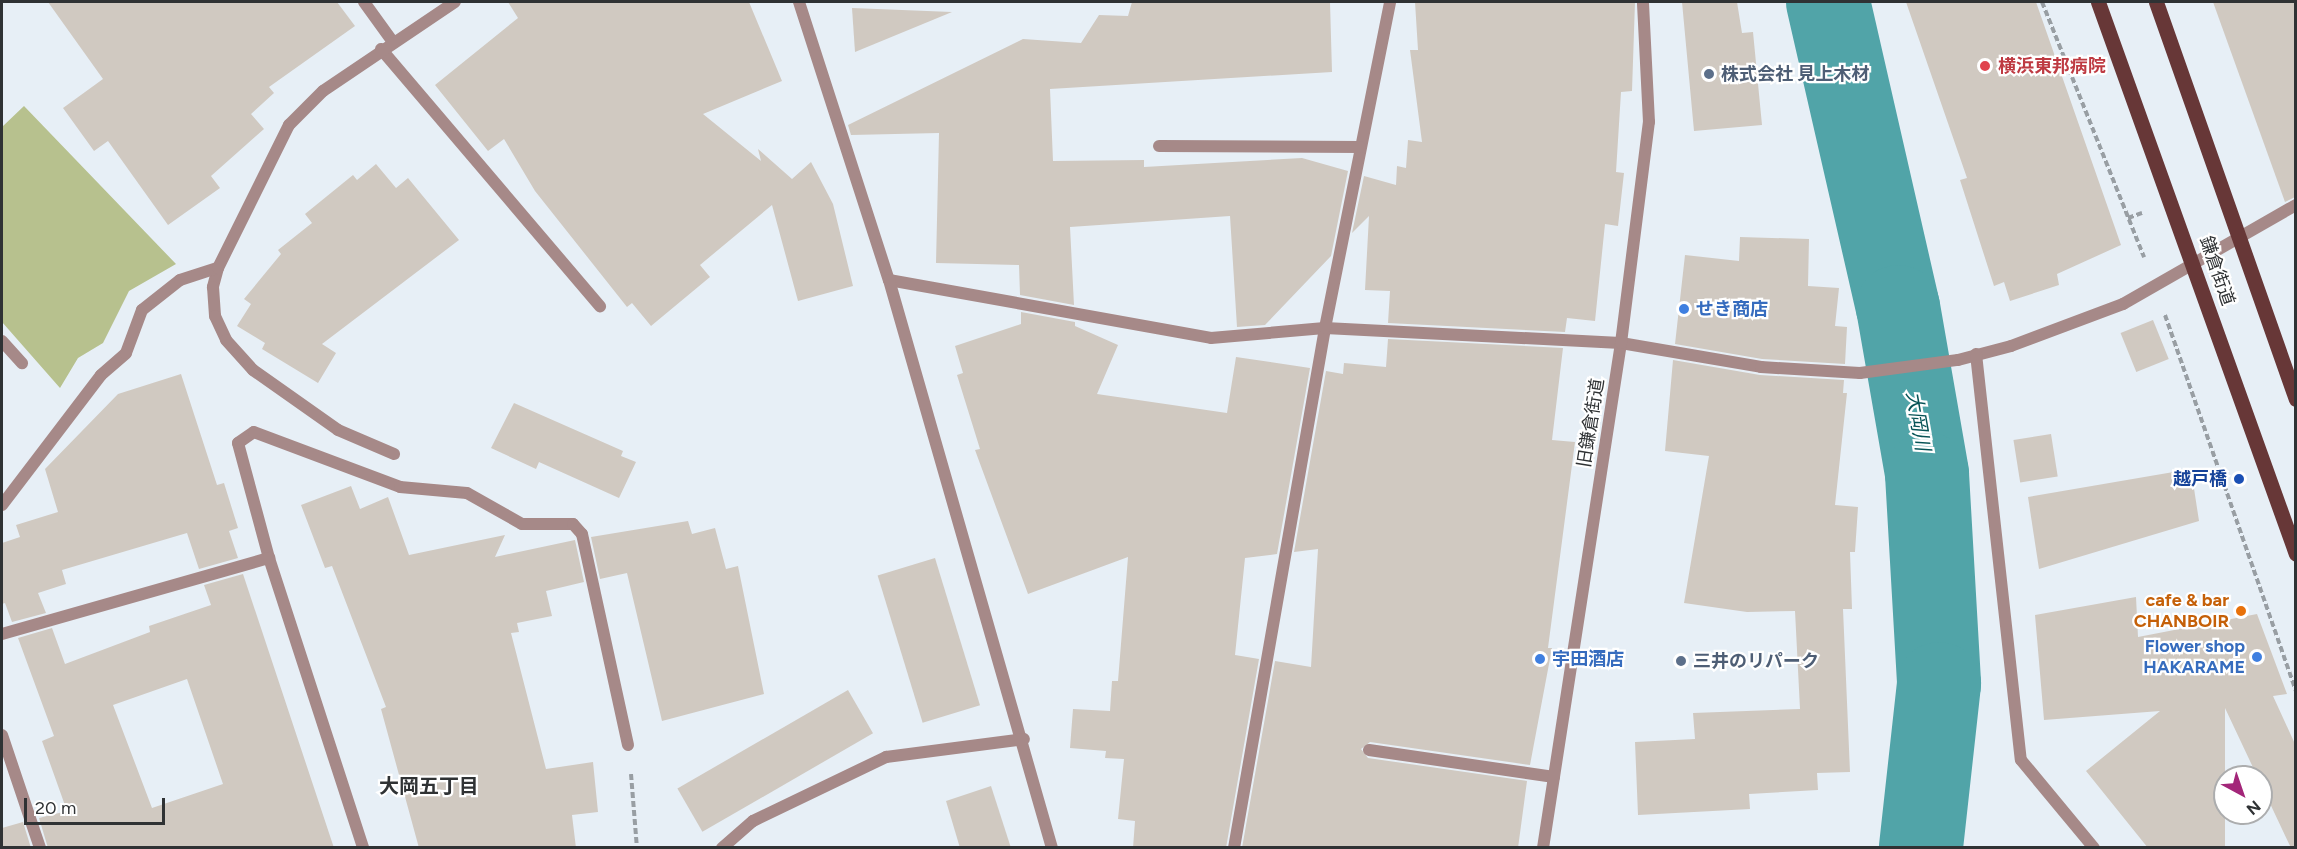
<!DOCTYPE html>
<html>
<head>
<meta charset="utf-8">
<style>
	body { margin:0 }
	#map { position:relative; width:2297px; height:849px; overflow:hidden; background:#e7eff6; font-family:Figtree,"Noto Sans JP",sans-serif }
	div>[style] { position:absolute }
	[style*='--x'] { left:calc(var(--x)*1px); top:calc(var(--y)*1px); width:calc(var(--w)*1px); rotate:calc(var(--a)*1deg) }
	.green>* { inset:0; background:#b7c18e }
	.river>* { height:84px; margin:-42px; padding:0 42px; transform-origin:42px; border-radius:42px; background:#51a4a8 }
	.building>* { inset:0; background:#d0c9c1; transform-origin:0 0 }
	.path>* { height:4px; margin-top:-2px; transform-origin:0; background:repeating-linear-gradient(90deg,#989ea3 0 6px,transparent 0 9px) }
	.lane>* { height:12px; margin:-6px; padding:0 6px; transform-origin:6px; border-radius:6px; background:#a68988 }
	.street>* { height:12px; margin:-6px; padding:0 6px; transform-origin:6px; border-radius:6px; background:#a68988 }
	.primary>* { height:15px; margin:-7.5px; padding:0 7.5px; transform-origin:7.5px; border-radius:7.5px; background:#673737 }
	.dots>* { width:16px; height:16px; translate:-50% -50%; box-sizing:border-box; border:3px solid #fff; border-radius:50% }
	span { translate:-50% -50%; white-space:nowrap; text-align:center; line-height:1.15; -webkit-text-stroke:4.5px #fff; paint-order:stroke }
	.health-label { font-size:18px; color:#be3a42; font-weight:700 }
	.left { translate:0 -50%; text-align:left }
	.service-label { font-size:18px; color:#4e5e75; font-weight:700 }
	.street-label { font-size:18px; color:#2f3234 }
	.shop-label { font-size:18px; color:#366cbe; font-weight:700 }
	.right { translate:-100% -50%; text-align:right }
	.transit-label { font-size:18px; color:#164399; font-weight:700 }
	.food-label { font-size:18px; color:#c56008; font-weight:700 }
	.water-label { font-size:20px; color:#065356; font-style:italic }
	.neighbourhood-label { font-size:20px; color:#2f3234; font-weight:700 }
	.frame { position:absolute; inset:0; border:3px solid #2f3234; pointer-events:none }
	.north { position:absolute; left:2213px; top:765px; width:60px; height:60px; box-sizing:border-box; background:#fff; border:2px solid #acadae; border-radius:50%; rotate:140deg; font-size:16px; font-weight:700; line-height:24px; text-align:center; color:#2f3234 }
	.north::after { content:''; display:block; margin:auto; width:21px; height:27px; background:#a32679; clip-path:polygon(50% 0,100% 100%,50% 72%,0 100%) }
	.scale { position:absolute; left:24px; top:798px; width:141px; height:27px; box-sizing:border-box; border:3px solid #2f3234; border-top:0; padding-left:8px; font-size:18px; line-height:21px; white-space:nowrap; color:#2f3234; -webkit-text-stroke:4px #fff; paint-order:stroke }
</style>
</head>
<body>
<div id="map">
	<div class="green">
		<div style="clip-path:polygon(24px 106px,176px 264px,129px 291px,103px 343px,78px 358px,60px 388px,2px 322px,2px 127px)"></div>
	</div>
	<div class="river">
		<div style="--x:1828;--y:2;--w:313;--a:77.1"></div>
		<div style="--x:1898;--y:307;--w:169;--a:80.1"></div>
		<div style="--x:1927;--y:474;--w:210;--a:86.7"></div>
		<div style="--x:1939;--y:684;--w:165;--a:96.3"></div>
	</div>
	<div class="building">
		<div style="clip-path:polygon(48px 2px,337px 2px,355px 26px,269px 87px,274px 93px,251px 114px,264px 129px,211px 176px,220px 188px,168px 225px,108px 141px,94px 151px,63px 108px,103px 79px)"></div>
		<div style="clip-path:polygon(508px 2px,749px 2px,782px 81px,703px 114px,761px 161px,758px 149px,792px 179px,811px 162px,833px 204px,853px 286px,798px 301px,772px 205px,700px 265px,710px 277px,651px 326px,632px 303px,627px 307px,535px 191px,504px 139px,488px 151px,435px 85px,518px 18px)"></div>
		<div style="clip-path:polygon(1132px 2px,1330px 2px,1332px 72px,1050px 89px,1053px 161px,1144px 160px,1144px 167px,1302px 158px,1348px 171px,1331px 256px,1265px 325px,1237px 327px,1230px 216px,1070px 227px,1074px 305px,1020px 295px,1019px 265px,936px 263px,939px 133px,851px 135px,848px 125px,1023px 39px,1081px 43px,1099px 15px,1128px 16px)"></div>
		<div style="clip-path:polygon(1415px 2px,1635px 2px,1632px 91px,1621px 92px,1616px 172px,1624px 173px,1618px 226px,1605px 224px,1595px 321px,1567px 318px,1565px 332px,1388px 323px,1390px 291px,1365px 290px,1369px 216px,1352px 233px,1364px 176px,1396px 185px,1397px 166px,1406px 168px,1408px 140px,1422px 142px,1410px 50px,1418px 50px)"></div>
		<div style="clip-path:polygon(1682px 2px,1737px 2px,1742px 33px,1753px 32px,1762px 125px,1694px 131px)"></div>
		<div style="clip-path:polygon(1906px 2px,2036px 2px,2121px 245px,2057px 274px,2059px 285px,2010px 301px,2004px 282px,1994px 286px,1960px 180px,1967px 178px)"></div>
		<div style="clip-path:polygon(2213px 2px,2295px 2px,2295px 197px,2285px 202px)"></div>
		<div style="clip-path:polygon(852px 8px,952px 12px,855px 52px)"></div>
		<div style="clip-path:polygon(376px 164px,396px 188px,408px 178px,459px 240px,322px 344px,336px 353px,318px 383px,262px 349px,265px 343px,237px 326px,251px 304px,244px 299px,281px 254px,278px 250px,312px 223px,305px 214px,353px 175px,357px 180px)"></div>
		<div style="clip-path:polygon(1740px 237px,1809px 239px,1808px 286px,1839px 288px,1835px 326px,1847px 327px,1845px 364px,1762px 359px,1675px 344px,1685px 255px,1739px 261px)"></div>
		<div style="clip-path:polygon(1021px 312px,1075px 322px,1075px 326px,1118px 345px,1097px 394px,1227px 413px,1236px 357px,1310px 368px,1277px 554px,1245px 558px,1235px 655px,1259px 659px,1226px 848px,1133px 848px,1135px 821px,1118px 819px,1124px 759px,1105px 758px,1106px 751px,1070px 748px,1073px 709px,1110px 711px,1112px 681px,1118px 681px,1128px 557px,1028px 594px,975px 450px,980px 449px,957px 375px,963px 373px,955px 346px,1021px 324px)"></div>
		<div style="left:2153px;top:320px;width:42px;height:35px;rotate:68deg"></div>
		<div style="clip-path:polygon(1388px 339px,1563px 348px,1552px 440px,1575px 442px,1548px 648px,1552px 648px,1530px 765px,1370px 742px,1361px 749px,1368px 758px,1527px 781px,1518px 848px,1242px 848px,1275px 661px,1311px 667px,1318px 549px,1294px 552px,1326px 371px,1343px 374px,1344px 363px,1386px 367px)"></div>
		<div style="clip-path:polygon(1673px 360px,1760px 375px,1844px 380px,1843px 393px,1847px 393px,1835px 505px,1858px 507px,1855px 552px,1850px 552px,1852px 609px,1843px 609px,1850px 772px,1817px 773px,1818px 790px,1749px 794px,1750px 809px,1638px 815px,1635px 742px,1695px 739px,1693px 713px,1800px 709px,1795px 611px,1747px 612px,1684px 603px,1709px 456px,1665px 451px)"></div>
		<div style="clip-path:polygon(181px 374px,217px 485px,224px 483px,238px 528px,229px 531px,238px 558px,199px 569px,187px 533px,170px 538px,62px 570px,66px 584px,38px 593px,46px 613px,12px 622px,5px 603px,2px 604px,2px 543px,20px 537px,16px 525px,58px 512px,45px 469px,118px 394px)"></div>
		<div style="clip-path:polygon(514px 403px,623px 451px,621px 456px,636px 462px,619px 498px,539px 462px,536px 469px,491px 448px)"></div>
		<div style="left:2051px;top:434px;width:43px;height:38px;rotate:81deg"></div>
		<div style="clip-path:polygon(2191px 469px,2199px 521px,2039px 569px,2028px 497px)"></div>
		<div style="clip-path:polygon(351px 486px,360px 509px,388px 497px,409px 555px,505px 535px,495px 557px,575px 540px,584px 582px,546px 591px,552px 616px,517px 623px,519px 632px,511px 633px,546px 769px,593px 762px,598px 812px,572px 815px,576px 848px,419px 848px,381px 709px,386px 707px,332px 566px,325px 568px,301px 505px)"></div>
		<div style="clip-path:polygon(688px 521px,692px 534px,715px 528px,726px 569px,738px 566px,764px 694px,662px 721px,627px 573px,600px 579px,591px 537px)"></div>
		<div style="left:935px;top:558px;width:154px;height:60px;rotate:73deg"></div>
		<div style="clip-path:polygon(evenodd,243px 574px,334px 848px,48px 848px,39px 818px,67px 811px,42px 741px,54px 736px,18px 638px,52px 628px,65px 664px,150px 632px,149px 626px,211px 605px,204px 585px,243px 574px,187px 679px,223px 784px,152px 808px,113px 705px,187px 679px)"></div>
		<div style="clip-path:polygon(2136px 597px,2138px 637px,2257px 614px,2287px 694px,2273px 696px,2295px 744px,2295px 848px,2291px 848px,2225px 708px,2225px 848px,2148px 848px,2086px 771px,2160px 711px,2044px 720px,2035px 615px)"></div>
		<div style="left:848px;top:690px;width:50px;height:197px;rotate:60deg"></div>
		<div style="clip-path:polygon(991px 786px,1011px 848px,960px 848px,946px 801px)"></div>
		<div style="clip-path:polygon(23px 822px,31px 848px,2px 848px,2px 828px)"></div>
	</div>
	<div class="path">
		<div style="--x:2042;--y:2;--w:275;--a:68.2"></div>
		<div style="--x:2128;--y:218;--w:15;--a:-20"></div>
		<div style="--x:2165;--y:315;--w:399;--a:70.8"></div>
		<div style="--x:631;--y:774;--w:74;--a:85.4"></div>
	</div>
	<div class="lane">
		<div style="--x:364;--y:2;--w:49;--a:54.1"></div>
		<div style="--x:381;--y:49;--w:338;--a:49.6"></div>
		<div style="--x:218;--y:268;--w:20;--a:105"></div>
		<div style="--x:213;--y:287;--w:29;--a:86"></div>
		<div style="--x:215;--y:316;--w:26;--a:65"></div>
		<div style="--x:226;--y:340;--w:40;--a:48"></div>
		<div style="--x:253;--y:370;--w:104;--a:35.2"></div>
		<div style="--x:338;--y:430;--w:61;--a:23.2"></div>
		<div style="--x:889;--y:280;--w:327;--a:10.2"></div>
		<div style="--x:1211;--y:338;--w:114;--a:-5"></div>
		<div style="--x:1325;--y:328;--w:296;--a:2.9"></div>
		<div style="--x:2;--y:505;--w:163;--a:-52.7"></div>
		<div style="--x:101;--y:375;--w:33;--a:-41"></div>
		<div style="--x:126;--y:353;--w:46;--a:-69.6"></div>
		<div style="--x:142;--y:310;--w:48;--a:-38.3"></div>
		<div style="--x:180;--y:280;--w:40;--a:-18"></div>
		<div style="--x:218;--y:268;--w:160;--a:-63.6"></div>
		<div style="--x:289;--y:125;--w:48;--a:-45"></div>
		<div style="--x:323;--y:91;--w:159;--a:-34"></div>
		<div style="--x:1234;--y:848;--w:528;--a:-80.07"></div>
		<div style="--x:1325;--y:328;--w:332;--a:-78.7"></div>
	</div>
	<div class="street">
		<div style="--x:799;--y:2;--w:292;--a:72.1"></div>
		<div style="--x:889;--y:280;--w:591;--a:73.99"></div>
		<div style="--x:1159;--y:146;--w:201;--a:0.3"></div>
		<div style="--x:2;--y:341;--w:30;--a:48"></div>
		<div style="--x:1621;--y:343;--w:142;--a:9.7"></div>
		<div style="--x:1761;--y:367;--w:99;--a:3.5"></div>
		<div style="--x:1860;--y:373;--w:99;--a:-7.6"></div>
		<div style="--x:1958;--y:360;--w:55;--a:-14.8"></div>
		<div style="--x:2011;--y:346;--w:120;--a:-20.6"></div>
		<div style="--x:2123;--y:304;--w:199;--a:-29.8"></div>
		<div style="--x:1976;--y:354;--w:408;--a:83.7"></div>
		<div style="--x:2021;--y:760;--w:114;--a:50.3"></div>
		<div style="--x:269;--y:558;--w:119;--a:-105.1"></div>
		<div style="--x:238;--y:443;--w:19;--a:-35"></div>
		<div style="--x:254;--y:432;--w:156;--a:20.6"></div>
		<div style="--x:400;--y:487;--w:67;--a:5.1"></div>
		<div style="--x:467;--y:493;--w:63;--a:29.4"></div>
		<div style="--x:522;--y:524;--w:51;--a:0"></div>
		<div style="--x:573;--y:524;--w:13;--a:48"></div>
		<div style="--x:582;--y:534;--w:216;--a:77.7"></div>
		<div style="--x:2;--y:634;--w:278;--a:-15.9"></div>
		<div style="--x:269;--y:558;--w:305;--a:72"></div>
		<div style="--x:2;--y:735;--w:119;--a:71.4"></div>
		<div style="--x:1369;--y:750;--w:187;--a:8.3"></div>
		<div style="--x:722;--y:848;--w:41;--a:-41.1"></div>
		<div style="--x:753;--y:821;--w:148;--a:-25.7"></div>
		<div style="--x:886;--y:757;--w:139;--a:-7.4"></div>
		<div style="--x:1543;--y:848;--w:511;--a:-81.22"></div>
		<div style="--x:1621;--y:343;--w:223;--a:-82.8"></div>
		<div style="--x:1649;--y:122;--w:120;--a:-92.9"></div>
	</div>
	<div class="primary">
		<div style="--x:2098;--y:2;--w:586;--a:70.27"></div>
		<div style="--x:2156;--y:2;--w:421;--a:70.6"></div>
	</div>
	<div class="dots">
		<div style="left:1985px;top:66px;background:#e0444e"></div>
		<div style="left:1709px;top:74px;background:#5c6f8a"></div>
		<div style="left:1684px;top:309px;background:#3f7fe0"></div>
		<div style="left:2239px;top:479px;background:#1a4fb4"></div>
		<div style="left:2241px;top:611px;background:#e8710a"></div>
		<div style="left:2257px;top:657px;background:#3f7fe0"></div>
		<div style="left:1540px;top:659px;background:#3f7fe0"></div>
		<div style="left:1681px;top:661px;background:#5c6f8a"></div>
	</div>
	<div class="health-label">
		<span class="left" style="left:1998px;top:66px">横浜東邦病院</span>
	</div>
	<div class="service-label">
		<span class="left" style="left:1721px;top:74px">株式会社 見上木材</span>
		<span class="left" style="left:1693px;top:661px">三井のリパーク</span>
	</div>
	<div class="street-label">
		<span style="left:2217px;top:271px;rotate:71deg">鎌倉街道</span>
		<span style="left:1591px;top:423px;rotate:-81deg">旧鎌倉街道</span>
	</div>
	<div class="shop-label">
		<span class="left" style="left:1696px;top:309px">せき商店</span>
		<span class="right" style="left:2245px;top:657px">Flower shop<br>HAKARAME</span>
		<span class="left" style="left:1552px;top:659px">宇田酒店</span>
	</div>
	<div class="transit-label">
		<span class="right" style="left:2227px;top:479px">越戸橋</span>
	</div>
	<div class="food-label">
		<span class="right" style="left:2229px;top:611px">cafe &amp; bar<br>CHANBOIR</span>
	</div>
	<div class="water-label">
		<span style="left:1918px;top:421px;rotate:80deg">大岡川</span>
	</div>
	<div class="neighbourhood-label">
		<span style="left:429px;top:786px">大岡五丁目</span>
	</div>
	<div class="frame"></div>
	<div class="north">N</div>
	<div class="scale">20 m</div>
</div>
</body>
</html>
